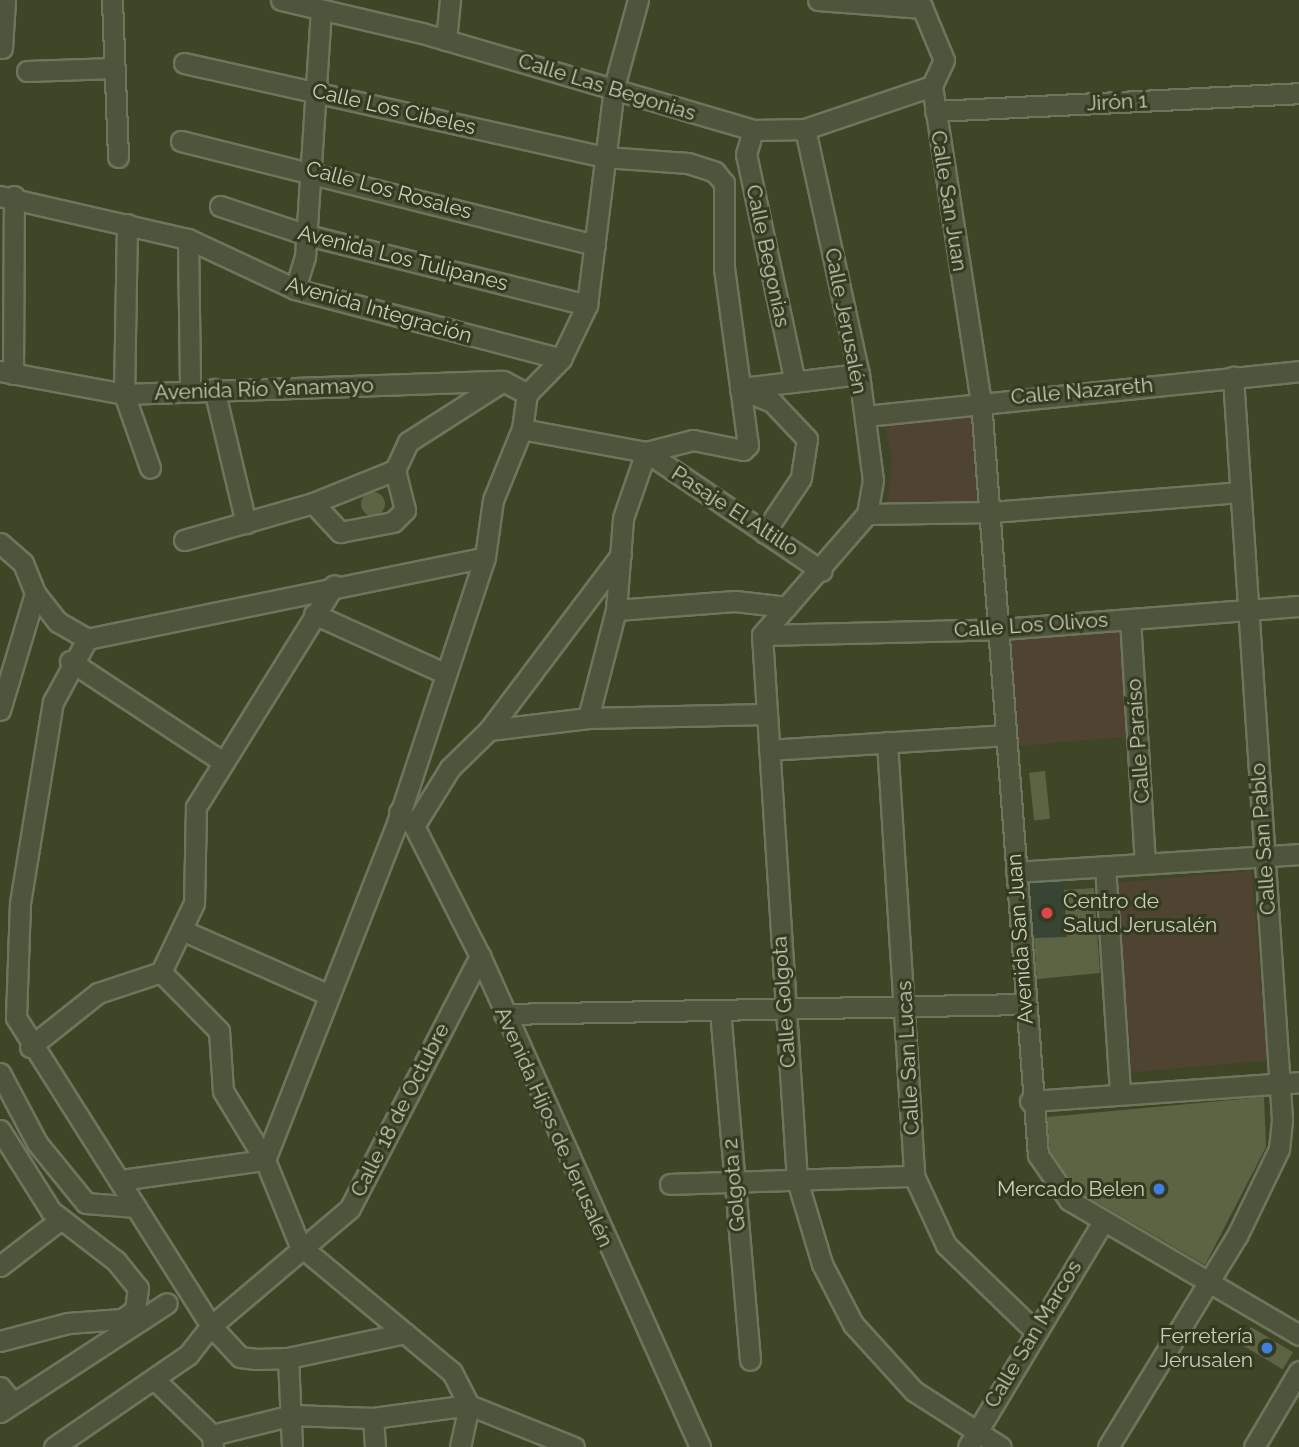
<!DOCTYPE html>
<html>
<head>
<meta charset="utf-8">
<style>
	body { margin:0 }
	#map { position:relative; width:1299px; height:1447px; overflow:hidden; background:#3f4527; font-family:Raleway,sans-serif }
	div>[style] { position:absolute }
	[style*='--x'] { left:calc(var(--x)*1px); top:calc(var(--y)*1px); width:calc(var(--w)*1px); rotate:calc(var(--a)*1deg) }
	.medical>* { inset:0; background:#384534; transform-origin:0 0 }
	.green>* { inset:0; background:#4f4431; transform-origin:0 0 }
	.building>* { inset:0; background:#5d6443; transform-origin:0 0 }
	.round { border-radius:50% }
	.roads { filter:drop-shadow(2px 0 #6f755d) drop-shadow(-2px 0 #6f755d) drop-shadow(0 2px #6f755d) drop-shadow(0 -2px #6f755d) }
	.minor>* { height:19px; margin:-9.5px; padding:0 9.5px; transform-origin:9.5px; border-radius:9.5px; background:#4f543c }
	.dots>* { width:19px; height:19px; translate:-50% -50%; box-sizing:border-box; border:4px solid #343a20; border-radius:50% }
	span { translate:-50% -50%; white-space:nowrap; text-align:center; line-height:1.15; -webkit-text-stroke:6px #343a20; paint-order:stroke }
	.street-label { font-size:21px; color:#c9ceb9 }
	.poi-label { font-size:21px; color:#c9ceb9 }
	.left { translate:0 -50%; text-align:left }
	.right { translate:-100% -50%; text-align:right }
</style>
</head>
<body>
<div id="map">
	<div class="medical">
		<div style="left:1062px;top:876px;width:61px;height:37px;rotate:85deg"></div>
	</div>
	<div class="green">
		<div style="clip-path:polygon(974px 411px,982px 501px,887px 506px,892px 462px,884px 418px)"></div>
		<div style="clip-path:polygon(1124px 626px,1131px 743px,1120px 737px,1015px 746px,1010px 639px,1015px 633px)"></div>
		<div style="left:1251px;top:871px;width:190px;height:136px;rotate:85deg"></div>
	</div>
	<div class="building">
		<div class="round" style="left:361px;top:492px;width:24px;height:24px"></div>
		<div style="left:1045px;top:771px;width:48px;height:16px;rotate:84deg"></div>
		<div style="clip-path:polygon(1094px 888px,1100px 973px,1037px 979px,1034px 938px,1067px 937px,1064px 890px)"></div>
		<div style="clip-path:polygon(1264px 1097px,1266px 1147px,1205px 1265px,1078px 1191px,1050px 1151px,1047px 1117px)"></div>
		<div style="left:1251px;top:1327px;width:49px;height:20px;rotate:31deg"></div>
	</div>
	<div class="roads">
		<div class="minor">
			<div style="--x:112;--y:0;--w:157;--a:87.8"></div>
			<div style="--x:281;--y:0;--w:145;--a:13.2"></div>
			<div style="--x:422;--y:33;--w:345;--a:16.3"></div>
			<div style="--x:753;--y:130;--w:52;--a:-1.1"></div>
			<div style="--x:805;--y:129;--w:134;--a:-18.7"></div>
			<div style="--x:818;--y:0;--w:105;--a:4.4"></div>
			<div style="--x:919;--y:0;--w:65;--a:67.4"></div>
			<div style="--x:944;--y:60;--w:29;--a:115"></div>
			<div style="--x:932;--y:86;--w:319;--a:81.2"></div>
			<div style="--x:981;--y:401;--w:756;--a:85.68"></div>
			<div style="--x:1038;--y:1155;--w:55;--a:55.4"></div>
			<div style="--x:1069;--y:1200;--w:267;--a:30.4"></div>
			<div style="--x:446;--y:40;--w:40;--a:-84.3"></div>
			<div style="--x:2;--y:48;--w:48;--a:-86.4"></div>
			<div style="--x:184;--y:63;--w:431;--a:12.6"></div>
			<div style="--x:605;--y:157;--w:83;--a:4.1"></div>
			<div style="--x:688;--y:163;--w:28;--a:18"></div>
			<div style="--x:715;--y:172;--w:14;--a:51"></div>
			<div style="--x:724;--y:183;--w:85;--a:90"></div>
			<div style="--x:724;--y:268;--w:179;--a:82.3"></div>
			<div style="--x:748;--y:445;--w:7;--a:135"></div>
			<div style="--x:743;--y:450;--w:51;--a:-168.7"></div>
			<div style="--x:693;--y:440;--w:49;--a:165.7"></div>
			<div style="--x:646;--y:452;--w:126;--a:-169.5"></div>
			<div style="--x:27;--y:71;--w:87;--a:-2"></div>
			<div style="--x:935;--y:111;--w:364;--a:-2.8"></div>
			<div style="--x:805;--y:129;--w:251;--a:77.6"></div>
			<div style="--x:859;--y:374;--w:107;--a:82.5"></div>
			<div style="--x:873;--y:480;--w:35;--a:100"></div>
			<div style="--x:867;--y:514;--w:160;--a:131"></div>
			<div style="--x:762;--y:635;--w:546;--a:86.33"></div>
			<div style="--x:797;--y:1180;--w:88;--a:73.4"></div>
			<div style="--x:822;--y:1264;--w:68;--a:62.7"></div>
			<div style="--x:853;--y:1324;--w:91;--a:47.7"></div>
			<div style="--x:914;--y:1391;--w:103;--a:32.8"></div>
			<div style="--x:753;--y:130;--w:25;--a:106"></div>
			<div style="--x:746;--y:154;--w:233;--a:77.9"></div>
			<div style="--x:181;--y:141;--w:427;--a:14.1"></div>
			<div style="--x:0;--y:196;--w:193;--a:12.9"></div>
			<div style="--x:188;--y:239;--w:118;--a:25"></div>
			<div style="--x:295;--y:289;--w:275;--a:14.7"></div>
			<div style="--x:220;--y:206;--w:92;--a:18.4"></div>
			<div style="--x:307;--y:235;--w:289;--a:14"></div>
			<div style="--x:127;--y:224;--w:170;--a:91"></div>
			<div style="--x:124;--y:394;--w:78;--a:70.6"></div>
			<div style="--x:188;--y:239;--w:152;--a:89.2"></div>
			<div style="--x:295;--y:289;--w:34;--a:-73"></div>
			<div style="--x:305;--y:257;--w:248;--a:-86.3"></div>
			<div style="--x:0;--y:371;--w:126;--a:10.5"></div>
			<div style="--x:124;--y:394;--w:379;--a:-2"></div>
			<div style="--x:503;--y:381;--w:27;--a:28"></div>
			<div style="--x:13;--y:374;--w:178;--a:-89.7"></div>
			<div style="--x:742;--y:388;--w:118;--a:-6.8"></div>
			<div style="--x:214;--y:389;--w:138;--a:76.6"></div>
			<div style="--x:740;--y:389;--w:35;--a:22"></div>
			<div style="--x:772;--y:402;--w:51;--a:46.6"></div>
			<div style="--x:807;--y:439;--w:39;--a:99"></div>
			<div style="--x:801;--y:478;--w:66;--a:123.9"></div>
			<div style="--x:865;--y:416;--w:436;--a:-5.9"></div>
			<div style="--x:313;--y:503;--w:40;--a:47"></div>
			<div style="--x:340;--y:532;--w:54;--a:-10.7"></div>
			<div style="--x:393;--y:522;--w:17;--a:-45"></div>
			<div style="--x:405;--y:510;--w:41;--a:-104"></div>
			<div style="--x:867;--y:514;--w:125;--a:-0.9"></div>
			<div style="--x:992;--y:512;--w:248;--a:-4.6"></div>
			<div style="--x:184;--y:540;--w:134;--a:-16"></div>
			<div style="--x:313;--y:503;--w:88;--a:-21.9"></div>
			<div style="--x:395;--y:470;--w:31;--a:-65"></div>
			<div style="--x:408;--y:442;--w:112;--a:-32.6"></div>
			<div style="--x:0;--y:543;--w:30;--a:41"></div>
			<div style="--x:23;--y:563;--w:32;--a:68"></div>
			<div style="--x:35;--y:593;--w:37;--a:52"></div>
			<div style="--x:58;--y:622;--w:34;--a:30"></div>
			<div style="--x:616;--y:610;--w:119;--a:-4.3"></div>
			<div style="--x:735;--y:601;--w:52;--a:6.6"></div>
			<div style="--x:314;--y:614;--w:141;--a:24.4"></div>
			<div style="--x:1130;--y:619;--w:245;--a:86.5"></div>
			<div style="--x:762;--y:635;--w:239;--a:-1.4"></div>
			<div style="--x:1001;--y:629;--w:299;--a:-4.4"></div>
			<div style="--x:70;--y:661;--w:180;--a:33.4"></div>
			<div style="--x:0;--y:710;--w:122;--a:-73.3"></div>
			<div style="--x:588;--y:718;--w:112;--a:-75.5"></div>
			<div style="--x:616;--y:610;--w:92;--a:-85.6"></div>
			<div style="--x:623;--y:518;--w:70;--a:-70.8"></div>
			<div style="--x:646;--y:452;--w:212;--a:34.1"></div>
			<div style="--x:489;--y:730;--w:100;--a:-6.9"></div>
			<div style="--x:588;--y:718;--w:179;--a:-1.3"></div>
			<div style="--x:887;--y:742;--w:435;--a:86.4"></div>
			<div style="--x:914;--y:1176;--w:76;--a:65.1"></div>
			<div style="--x:946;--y:1245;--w:121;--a:44"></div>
			<div style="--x:769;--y:750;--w:237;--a:-3.6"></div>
			<div style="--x:399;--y:812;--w:21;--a:43"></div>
			<div style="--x:414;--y:826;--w:146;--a:63.1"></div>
			<div style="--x:480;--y:956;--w:538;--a:65.86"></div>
			<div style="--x:414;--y:826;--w:68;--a:-58.2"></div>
			<div style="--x:450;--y:768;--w:54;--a:-44.3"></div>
			<div style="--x:489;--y:730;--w:219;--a:-53"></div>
			<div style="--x:1105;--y:866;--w:226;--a:86.2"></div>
			<div style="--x:1016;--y:872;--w:284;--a:-3.6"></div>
			<div style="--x:184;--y:931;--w:158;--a:23.8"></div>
			<div style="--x:161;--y:972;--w:83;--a:45.5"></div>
			<div style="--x:219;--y:1031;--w:60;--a:86.2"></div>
			<div style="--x:223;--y:1091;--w:81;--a:58.7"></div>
			<div style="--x:265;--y:1160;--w:93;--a:67.9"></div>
			<div style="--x:300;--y:1246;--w:197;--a:39.7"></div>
			<div style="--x:452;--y:1372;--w:37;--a:63"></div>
			<div style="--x:469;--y:1405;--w:43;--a:102.1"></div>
			<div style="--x:720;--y:1010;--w:351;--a:85.1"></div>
			<div style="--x:504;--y:1014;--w:521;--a:-1.1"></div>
			<div style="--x:30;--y:1047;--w:87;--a:-38.5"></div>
			<div style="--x:98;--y:993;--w:66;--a:-18.4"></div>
			<div style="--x:161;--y:972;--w:76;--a:-64.4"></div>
			<div style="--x:194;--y:903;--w:96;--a:-88.8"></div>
			<div style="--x:196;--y:807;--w:261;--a:-58.1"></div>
			<div style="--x:0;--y:1073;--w:79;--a:62.1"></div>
			<div style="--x:37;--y:1143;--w:77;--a:50.8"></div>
			<div style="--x:86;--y:1203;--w:50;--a:4.6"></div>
			<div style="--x:1030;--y:1101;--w:270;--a:-4"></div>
			<div style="--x:0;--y:1130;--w:96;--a:57.8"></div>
			<div style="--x:51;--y:1211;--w:82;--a:37.6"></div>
			<div style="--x:116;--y:1261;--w:35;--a:51"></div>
			<div style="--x:138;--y:1288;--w:22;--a:98"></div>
			<div style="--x:135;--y:1310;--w:16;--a:145"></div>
			<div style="--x:122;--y:1319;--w:54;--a:175.8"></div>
			<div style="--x:68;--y:1323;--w:70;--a:165.2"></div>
			<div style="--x:120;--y:1180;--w:146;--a:-7.9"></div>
			<div style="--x:265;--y:1160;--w:362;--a:-68.6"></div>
			<div style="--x:397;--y:823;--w:280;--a:-71.7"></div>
			<div style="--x:485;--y:557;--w:58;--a:-82"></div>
			<div style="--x:493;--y:500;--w:77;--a:-67.8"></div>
			<div style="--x:522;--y:429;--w:35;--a:-82"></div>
			<div style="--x:527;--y:394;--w:49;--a:-45.8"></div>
			<div style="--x:561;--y:359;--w:60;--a:-64.3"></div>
			<div style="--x:587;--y:305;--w:220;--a:-82.9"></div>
			<div style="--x:614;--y:87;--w:90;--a:-74.6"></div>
			<div style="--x:670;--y:1184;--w:244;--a:-1.9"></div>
			<div style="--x:0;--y:1266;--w:77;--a:-37.6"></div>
			<div style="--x:405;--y:1333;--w:120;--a:167.9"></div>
			<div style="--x:288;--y:1358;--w:32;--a:178"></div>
			<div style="--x:256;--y:1359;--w:16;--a:-173"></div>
			<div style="--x:240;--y:1357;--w:42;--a:-133.1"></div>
			<div style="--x:211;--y:1326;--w:365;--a:-122.3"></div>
			<div style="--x:16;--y:1017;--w:114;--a:-88"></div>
			<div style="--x:20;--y:903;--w:204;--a:-80.7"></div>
			<div style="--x:53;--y:702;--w:72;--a:-61.6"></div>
			<div style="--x:87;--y:639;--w:406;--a:-11.6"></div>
			<div style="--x:288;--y:1358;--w:89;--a:87.4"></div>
			<div style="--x:155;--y:1380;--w:79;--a:44"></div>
			<div style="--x:212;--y:1435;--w:11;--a:85"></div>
			<div style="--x:0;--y:1387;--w:19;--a:51"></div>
			<div style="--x:0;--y:1412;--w:199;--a:-33.1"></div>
			<div style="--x:373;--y:1418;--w:29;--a:86"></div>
			<div style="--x:212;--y:1435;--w:82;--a:-14"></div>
			<div style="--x:292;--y:1415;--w:81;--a:2.1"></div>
			<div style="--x:373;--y:1418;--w:97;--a:-7.7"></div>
			<div style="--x:469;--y:1405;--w:113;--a:21.8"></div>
			<div style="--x:54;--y:1447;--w:163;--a:-34.5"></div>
			<div style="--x:188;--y:1355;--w:37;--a:-52"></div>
			<div style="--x:211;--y:1326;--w:182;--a:-40.3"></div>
			<div style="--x:350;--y:1208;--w:284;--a:-62.7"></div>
			<div style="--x:968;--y:1447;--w:261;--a:-59.1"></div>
			<div style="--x:1108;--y:1447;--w:247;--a:-58.6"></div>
			<div style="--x:1237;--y:1236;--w:97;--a:-64.2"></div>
			<div style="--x:1279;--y:1149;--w:30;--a:-84"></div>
			<div style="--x:1282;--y:1119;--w:744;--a:-93.78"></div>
			<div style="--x:1254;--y:1447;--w:88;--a:-59.4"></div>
		</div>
	</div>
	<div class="dots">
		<div style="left:1047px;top:913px;background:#e0444e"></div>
		<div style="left:1159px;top:1189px;background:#3f7fe0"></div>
		<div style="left:1267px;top:1348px;background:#3f7fe0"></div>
	</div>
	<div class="street-label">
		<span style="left:607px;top:87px;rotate:17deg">Calle Las Begonias</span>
		<span style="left:1117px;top:102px;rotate:-3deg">Jirón 1</span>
		<span style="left:394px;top:109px;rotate:13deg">Calle Los Cibeles</span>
		<span style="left:389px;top:190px;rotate:15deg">Calle Los Rosales</span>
		<span style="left:949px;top:201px;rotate:81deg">Calle San Juan</span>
		<span style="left:768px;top:256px;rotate:78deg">Calle Begonias</span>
		<span style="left:403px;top:258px;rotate:14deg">Avenida Los Tulipanes</span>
		<span style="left:379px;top:310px;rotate:16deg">Avenida Integración</span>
		<span style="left:846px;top:321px;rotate:79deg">Calle Jerusalén</span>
		<span style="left:264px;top:389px;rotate:-2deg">Avenida Río Yanamayo</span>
		<span style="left:1082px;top:391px;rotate:-5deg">Calle Nazareth</span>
		<span style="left:735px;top:511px;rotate:33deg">Pasaje El Altillo</span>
		<span style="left:1031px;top:625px;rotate:-4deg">Calle Los Olivos</span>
		<span style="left:1138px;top:741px;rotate:-94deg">Calle Paraíso</span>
		<span style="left:1263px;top:839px;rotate:-94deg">Calle San Pablo</span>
		<span style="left:1020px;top:939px;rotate:-94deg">Avenida San Juan</span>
		<span style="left:784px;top:1002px;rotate:-94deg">Calle Golgota</span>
		<span style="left:908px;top:1058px;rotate:-93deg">Calle San Lucas</span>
		<span style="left:400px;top:1110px;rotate:-63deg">Calle 18 de Octubre</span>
		<span style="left:554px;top:1127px;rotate:66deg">Avenida Hijos de Jerusalén</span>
		<span style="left:734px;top:1185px;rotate:-95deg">Golgota 2</span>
		<span style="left:1033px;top:1334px;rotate:-59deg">Calle San Marcos</span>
	</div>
	<div class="poi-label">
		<span class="left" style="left:1063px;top:913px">Centro de<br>Salud Jerusalén</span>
		<span class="right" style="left:1145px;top:1189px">Mercado Belen</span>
		<span class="right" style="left:1253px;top:1348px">Ferretería<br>Jerusalen</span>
	</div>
</div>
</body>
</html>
